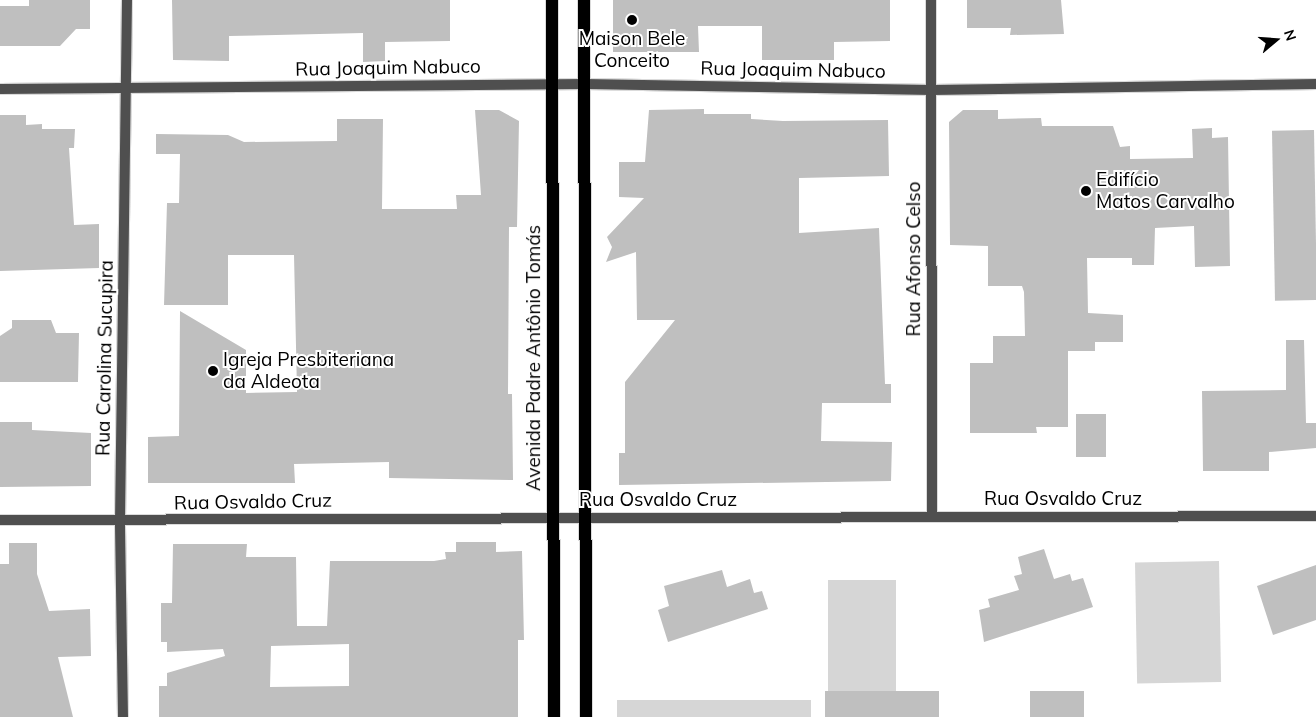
<!DOCTYPE html>
<html>
<head>
<meta charset="utf-8">
<style>
	body { margin:0 }
	#map { position:relative; width:1316px; height:717px; overflow:hidden; background:#fff; font-family:Mulish,sans-serif }
	div>[style] { position:absolute }
	[style*='--x'] { left:calc(var(--x)*1px); top:calc(var(--y)*1px); width:calc(var(--w)*1px); rotate:calc(var(--a)*1deg) }
	.green>* { inset:0; background:#d6d6d6; transform-origin:0 0 }
	.building>* { inset:0; background:#bfbfbf; transform-origin:0 0 }
	.roads { filter:drop-shadow(1px 0 #dbdbdb) drop-shadow(-1px 0 #dbdbdb) drop-shadow(0 1px #dbdbdb) drop-shadow(0 -1px #dbdbdb) }
	.street>* { height:10px; margin:-5px; padding:0 5px; transform-origin:5px; border-radius:5px; background:#4f4f4f }
	.primary>* { height:12px; margin:-6px; padding:0 6px; transform-origin:6px; border-radius:6px; background:#000 }
	.dots>* { width:14px; height:14px; translate:-50% -50%; box-sizing:border-box; border:2px solid #fff; border-radius:50% }
	span { translate:-50% -50%; white-space:nowrap; text-align:center; line-height:1.15; -webkit-text-stroke:4px #fff; paint-order:stroke }
	.poi-label { font-size:19px; color:#000 }
	.left { translate:0 -50%; text-align:left }
	.street-label { font-size:19px; color:#000 }
	.north { position:absolute; left:1251px; top:15px; width:50px; height:50px; -webkit-text-stroke:4px #fff; paint-order:stroke; rotate:72deg; font-size:14px; font-weight:700; line-height:20px; text-align:center; color:#000 }
	.north::after { content:''; display:block; margin:auto; width:18px; height:22px; background:#000; clip-path:polygon(50% 0,100% 100%,50% 72%,0 100%) }
</style>
</head>
<body>
<div id="map">
	<div class="green">
		<div style="left:1219px;top:561px;width:121px;height:84px;rotate:89deg"></div>
		<div style="left:828px;top:580px;width:68px;height:111px"></div>
		<div style="left:811px;top:700px;width:17px;height:194px;rotate:90deg"></div>
	</div>
	<div class="building">
		<div style="clip-path:polygon(29px 0,90px 0,90px 29px,76px 29px,60px 46px,0 46px,0 6px,29px 6px)"></div>
		<div style="clip-path:polygon(172px 0,450px 0,450px 41px,385px 42px,385px 61px,363px 62px,363px 33px,229px 36px,229px 61px,173px 60px)"></div>
		<div style="clip-path:polygon(613px 0,890px 0,890px 41px,834px 42px,834px 60px,762px 60px,762px 26px,698px 26px,699px 52px,613px 52px)"></div>
		<div style="clip-path:polygon(967px 0,1061px 0,1064px 34px,1010px 35px,1011px 28px,967px 28px)"></div>
		<div style="clip-path:polygon(704px 109px,704px 114px,751px 114px,751px 119px,783px 121px,888px 120px,889px 176px,799px 178px,799px 233px,879px 228px,885px 384px,891px 384px,891px 403px,822px 403px,821px 441px,892px 442px,891px 481px,619px 485px,619px 453px,625px 453px,625px 382px,675px 320px,637px 320px,636px 252px,606px 262px,612px 247px,607px 237px,644px 198px,619px 197px,619px 162px,645px 162px,649px 110px)"></div>
		<div style="clip-path:polygon(475px 110px,499px 110px,519px 121px,517px 227px,509px 227px,508px 394px,512px 394px,513px 480px,389px 478px,389px 462px,294px 464px,295px 483px,148px 483px,148px 437px,179px 436px,180px 311px,246px 350px,246px 393px,297px 392px,294px 255px,228px 255px,228px 305px,164px 305px,167px 203px,179px 203px,180px 154px,156px 154px,156px 134px,228px 135px,244px 142px,337px 141px,337px 119px,383px 119px,382px 209px,457px 209px,456px 195px,481px 195px)"></div>
		<div style="clip-path:polygon(963px 110px,998px 110px,998px 119px,1041px 118px,1042px 126px,1113px 126px,1120px 147px,1130px 146px,1130px 159px,1193px 158px,1192px 129px,1212px 128px,1212px 138px,1228px 137px,1230px 266px,1195px 267px,1194px 226px,1155px 228px,1154px 265px,1132px 265px,1132px 258px,1087px 258px,1088px 313px,1123px 315px,1123px 342px,1095px 342px,1095px 351px,1068px 351px,1068px 427px,1036px 427px,1037px 433px,970px 433px,970px 363px,993px 363px,993px 336px,1025px 336px,1024px 292px,1022px 286px,988px 286px,988px 246px,950px 245px,949px 122px)"></div>
		<div style="clip-path:polygon(0 115px,26px 115px,26px 125px,42px 124px,42px 129px,75px 129px,74px 148px,69px 148px,74px 225px,99px 224px,99px 268px,0 271px)"></div>
		<div style="left:1314px;top:130px;width:170px;height:42px;rotate:89deg"></div>
		<div style="clip-path:polygon(12px 320px,51px 320px,56px 333px,79px 333px,78px 382px,0 382px,0 336px,12px 328px)"></div>
		<div style="clip-path:polygon(1286px 340px,1304px 340px,1306px 423px,1316px 423px,1316px 448px,1269px 452px,1269px 471px,1203px 471px,1202px 391px,1286px 390px)"></div>
		<div style="left:1076px;top:414px;width:30px;height:43px"></div>
		<div style="clip-path:polygon(0 422px,32px 422px,32px 430px,91px 433px,91px 486px,0 487px)"></div>
		<div style="clip-path:polygon(evenodd,456px 542px,496px 542px,496px 552px,522px 551px,524px 640px,518px 640px,518px 717px,159px 717px,159px 686px,167px 686px,167px 673px,225px 656px,223px 649px,167px 652px,167px 642px,161px 642px,161px 603px,172px 603px,173px 544px,247px 544px,246px 557px,296px 557px,297px 626px,327px 626px,330px 561px,434px 561px,446px 559px,445px 552px,456px 552px,456px 542px,349px 644px,349px 686px,270px 687px,271px 646px,349px 644px)"></div>
		<div style="clip-path:polygon(9px 543px,37px 543px,37px 574px,49px 611px,90px 609px,91px 656px,58px 657px,73px 717px,0 717px,0 564px,9px 564px)"></div>
		<div style="clip-path:polygon(1044px 549px,1054px 579px,1070px 574px,1072px 581px,1083px 578px,1093px 607px,984px 642px,979px 610px,990px 607px,988px 599px,1019px 590px,1014px 576px,1022px 574px,1018px 557px)"></div>
		<div style="clip-path:polygon(1316px 565px,1316px 620px,1273px 635px,1257px 586px)"></div>
		<div style="clip-path:polygon(722px 570px,727px 587px,750px 579px,754px 593px,762px 591px,768px 609px,668px 642px,658px 610px,669px 606px,664px 586px)"></div>
		<div style="left:825px;top:691px;width:114px;height:26px"></div>
		<div style="left:1030px;top:691px;width:54px;height:26px"></div>
	</div>
	<div class="roads">
		<div class="street">
			<div style="--x:931;--y:0;--w:517;--a:89.89"></div>
			<div style="--x:0;--y:89;--w:585;--a:-0.49"></div>
			<div style="--x:585;--y:84;--w:347;--a:1"></div>
			<div style="--x:932;--y:90;--w:384;--a:-0.9"></div>
			<div style="--x:0;--y:520;--w:1316;--a:-0.17"></div>
			<div style="--x:123;--y:717;--w:196;--a:-90.9"></div>
			<div style="--x:120;--y:521;--w:521;--a:-89.23"></div>
		</div>
		<div class="primary">
			<div style="--x:552;--y:0;--w:717;--a:89.84"></div>
			<div style="--x:584;--y:0;--w:717;--a:89.84"></div>
		</div>
	</div>
	<div class="dots">
		<div style="left:632px;top:20px;background:#000"></div>
		<div style="left:1086px;top:191px;background:#000"></div>
		<div style="left:213px;top:371px;background:#000"></div>
	</div>
	<div class="poi-label">
		<span style="left:632px;top:50px">Maison Bele<br>Conceito</span>
		<span class="left" style="left:1096px;top:191px">Edifício<br>Matos Carvalho</span>
		<span class="left" style="left:223px;top:371px">Igreja Presbiteriana<br>da Aldeota</span>
	</div>
	<div class="street-label">
		<span style="left:388px;top:68px;rotate:-1deg">Rua Joaquim Nabuco</span>
		<span style="left:793px;top:70px;rotate:1deg">Rua Joaquim Nabuco</span>
		<span style="left:914px;top:259px;rotate:-90deg">Rua Afonso Celso</span>
		<span style="left:105px;top:358px;rotate:-89deg">Rua Carolina Sucupira</span>
		<span style="left:534px;top:358px;rotate:-90deg">Avenida Padre Antônio Tomás</span>
		<span style="left:1063px;top:499px">Rua Osvaldo Cruz</span>
		<span style="left:658px;top:500px">Rua Osvaldo Cruz</span>
		<span style="left:253px;top:502px;rotate:-1deg">Rua Osvaldo Cruz</span>
	</div>
	<div class="north">N</div>
</div>
</body>
</html>
